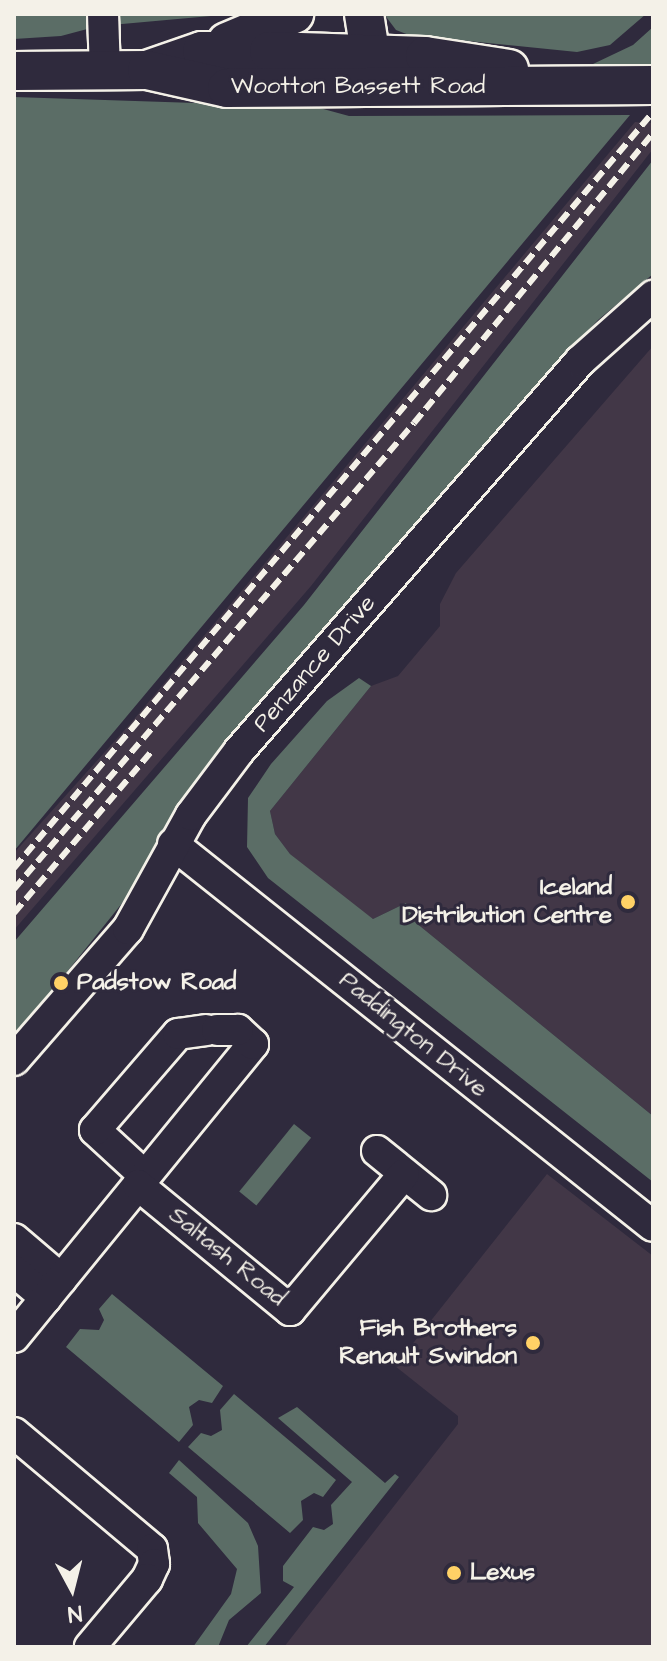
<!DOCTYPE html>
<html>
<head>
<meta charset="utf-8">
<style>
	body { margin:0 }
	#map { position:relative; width:667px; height:1661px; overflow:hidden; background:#2f2a3d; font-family:"Architects Daughter",sans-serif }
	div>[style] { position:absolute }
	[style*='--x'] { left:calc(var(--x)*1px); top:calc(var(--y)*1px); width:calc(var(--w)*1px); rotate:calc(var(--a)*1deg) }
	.built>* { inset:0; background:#423747 }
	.green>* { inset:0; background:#5b6d66; transform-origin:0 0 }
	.roads { filter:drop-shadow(2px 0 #f4f1e8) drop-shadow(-2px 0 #f4f1e8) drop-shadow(0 2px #f4f1e8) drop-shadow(0 -2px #f4f1e8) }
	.minor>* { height:30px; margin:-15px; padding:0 15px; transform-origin:15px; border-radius:15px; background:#2f2a3d }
	.major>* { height:38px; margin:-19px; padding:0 19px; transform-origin:19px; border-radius:19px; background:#2f2a3d }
	.rail>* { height:6px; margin-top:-3px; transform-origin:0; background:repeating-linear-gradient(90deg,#f4f1e8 0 12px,transparent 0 18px) }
	.dots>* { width:22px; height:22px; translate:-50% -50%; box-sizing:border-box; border:4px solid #2f2a3d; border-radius:50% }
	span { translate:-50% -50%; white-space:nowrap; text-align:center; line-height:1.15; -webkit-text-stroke:6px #2f2a3d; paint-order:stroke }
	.street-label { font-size:24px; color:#f4f1e8 }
	.poi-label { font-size:24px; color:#f4f1e8; font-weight:700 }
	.right { translate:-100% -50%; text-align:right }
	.left { translate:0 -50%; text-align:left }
	.frame { position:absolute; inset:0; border:16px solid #f4f1e8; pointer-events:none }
	.north { position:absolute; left:32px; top:1549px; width:80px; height:80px; -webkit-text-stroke:6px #2f2a3d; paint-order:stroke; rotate:173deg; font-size:22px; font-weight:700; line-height:32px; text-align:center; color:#f4f1e8 }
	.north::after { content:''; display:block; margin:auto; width:28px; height:36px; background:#f4f1e8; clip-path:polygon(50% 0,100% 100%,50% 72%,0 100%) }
</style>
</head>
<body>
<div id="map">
	<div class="built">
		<div style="clip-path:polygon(635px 122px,653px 123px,653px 149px,311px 586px,14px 930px,14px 853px,130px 724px)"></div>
		<div style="clip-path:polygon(653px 346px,653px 1116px,415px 922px,406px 903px,373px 919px,353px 906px,290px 854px,275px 834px,270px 811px,371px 686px,398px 676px,440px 626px,440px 604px,456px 573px)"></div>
		<div style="clip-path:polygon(547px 1174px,653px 1256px,653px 1647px,284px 1647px,458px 1424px,458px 1416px,395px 1366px)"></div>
	</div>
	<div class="green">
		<div style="clip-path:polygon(14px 14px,97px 14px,91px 28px,61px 36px,14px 39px)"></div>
		<div style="clip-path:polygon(111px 14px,233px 14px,111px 25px)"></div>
		<div style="clip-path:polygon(384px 14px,646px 14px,610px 45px,577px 52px,409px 35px,396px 30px)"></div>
		<div style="clip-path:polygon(653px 27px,653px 70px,593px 64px,633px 45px)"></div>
		<div style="clip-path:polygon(14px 97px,316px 107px,349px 116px,630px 115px,14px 851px)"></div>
		<div style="clip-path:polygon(653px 160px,653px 274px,598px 320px,530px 394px,269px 695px,154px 847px,127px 897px,14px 1038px,14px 942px,304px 605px)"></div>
		<div style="clip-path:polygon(359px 678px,371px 686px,270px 811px,275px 834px,290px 854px,373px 919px,406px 903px,415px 922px,653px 1116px,653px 1182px,268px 878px,247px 847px,248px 798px,271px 764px,327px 701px)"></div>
		<div style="left:294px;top:1124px;width:22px;height:87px;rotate:39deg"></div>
		<div style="clip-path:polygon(112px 1294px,223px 1386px,212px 1403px,199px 1400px,189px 1407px,193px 1425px,179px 1442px,66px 1347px,80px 1329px,99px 1330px,104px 1320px,99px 1309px)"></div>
		<div style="clip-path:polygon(234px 1394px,336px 1480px,323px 1497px,314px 1493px,301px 1501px,303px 1520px,290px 1533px,188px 1447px,201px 1433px,211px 1436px,222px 1430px,220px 1410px)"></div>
		<div style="clip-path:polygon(297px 1407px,385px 1483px,395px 1474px,399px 1477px,264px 1647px,246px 1647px,294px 1587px,283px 1581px,283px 1566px,313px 1527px,324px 1530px,333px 1524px,331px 1505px,352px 1482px,278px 1418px)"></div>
		<div style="clip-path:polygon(179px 1460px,248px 1523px,258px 1546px,261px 1593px,229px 1620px,218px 1647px,193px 1647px,231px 1594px,237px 1569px,198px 1523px,197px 1497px,169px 1473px)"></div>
	</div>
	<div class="roads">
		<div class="minor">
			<div style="--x:103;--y:14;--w:57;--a:88"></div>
			<div style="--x:173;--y:844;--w:613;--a:38.51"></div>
			<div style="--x:14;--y:1060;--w:174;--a:-49"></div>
			<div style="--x:128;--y:929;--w:130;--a:-61.1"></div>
			<div style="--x:191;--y:815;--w:80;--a:-53.1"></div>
			<div style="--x:239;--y:751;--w:518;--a:-48.83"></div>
			<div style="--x:580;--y:361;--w:98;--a:-41.7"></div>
			<div style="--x:377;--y:1151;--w:70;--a:39.2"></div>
			<div style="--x:145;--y:1176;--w:68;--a:-137.4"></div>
			<div style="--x:95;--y:1130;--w:127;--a:-49.2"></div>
			<div style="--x:178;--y:1034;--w:28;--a:-8"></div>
			<div style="--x:138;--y:1185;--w:182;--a:-50.8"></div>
			<div style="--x:253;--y:1044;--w:21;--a:-137"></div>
			<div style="--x:238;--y:1030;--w:21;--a:180"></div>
			<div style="--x:14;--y:1239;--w:62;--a:40.4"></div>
			<div style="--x:14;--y:1271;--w:42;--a:40.2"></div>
			<div style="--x:14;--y:1337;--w:196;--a:-50.8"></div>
			<div style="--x:138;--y:1185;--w:197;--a:39.4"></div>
			<div style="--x:290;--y:1310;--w:177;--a:-50"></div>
			<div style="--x:14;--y:1433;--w:180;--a:40"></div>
			<div style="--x:152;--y:1549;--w:15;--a:82"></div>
			<div style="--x:154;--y:1564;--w:17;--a:115"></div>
			<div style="--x:147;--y:1579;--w:89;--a:130"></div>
		</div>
		<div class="major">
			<div style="--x:364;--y:14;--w:64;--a:81"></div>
			<div style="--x:227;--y:42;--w:73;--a:-22.7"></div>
			<div style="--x:147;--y:70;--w:58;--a:-19.1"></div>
			<div style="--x:202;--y:51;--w:67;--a:0"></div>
			<div style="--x:269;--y:51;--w:156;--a:1.8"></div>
			<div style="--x:425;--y:56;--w:85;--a:8.8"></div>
			<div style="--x:14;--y:71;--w:133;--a:-0.4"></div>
			<div style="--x:147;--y:70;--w:82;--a:12.7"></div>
			<div style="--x:227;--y:88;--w:426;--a:-0.4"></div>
		</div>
	</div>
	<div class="rail">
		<div style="--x:14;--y:868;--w:990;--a:-49.79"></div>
		<div style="--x:14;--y:889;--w:614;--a:-49.36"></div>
		<div style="--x:414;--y:423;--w:376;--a:-50.5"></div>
		<div style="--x:14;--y:913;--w:213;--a:-49.6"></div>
	</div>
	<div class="dots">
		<div style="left:628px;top:902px;background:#ffd166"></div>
		<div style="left:61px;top:983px;background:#ffd166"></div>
		<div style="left:533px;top:1343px;background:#ffd166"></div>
		<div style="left:454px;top:1573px;background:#ffd166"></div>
	</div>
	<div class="street-label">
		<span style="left:358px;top:87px">Wootton Bassett Road</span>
		<span style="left:315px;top:664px;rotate:-49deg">Penzance Drive</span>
		<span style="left:413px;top:1035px;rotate:39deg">Paddington Drive</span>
		<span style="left:227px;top:1257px;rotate:39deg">Saltash Road</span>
	</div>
	<div class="poi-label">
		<span class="right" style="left:612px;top:902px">Iceland<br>Distribution Centre</span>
		<span class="left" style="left:77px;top:983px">Padstow Road</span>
		<span class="right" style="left:517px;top:1343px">Fish Brothers<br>Renault Swindon</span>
		<span class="left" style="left:470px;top:1573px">Lexus</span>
	</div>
	<div class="frame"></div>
	<div class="north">N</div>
</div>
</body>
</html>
